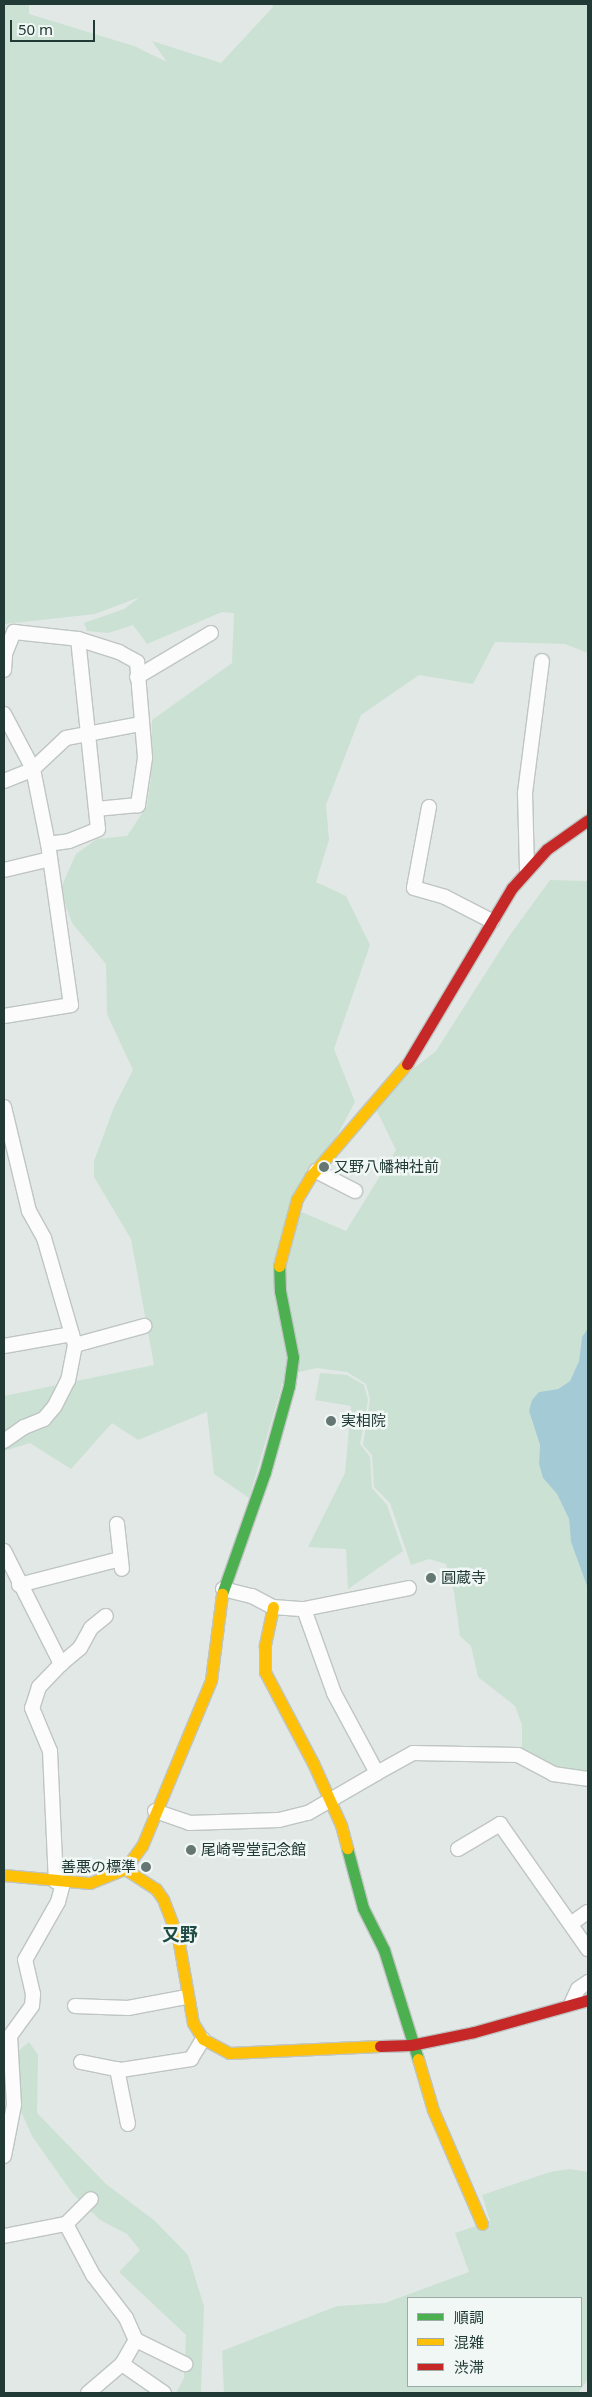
<!DOCTYPE html>
<html>
<head>
<meta charset="utf-8">
<style>
	body { margin:0 }
	#map { position:relative; width:592px; height:2397px; overflow:hidden; background:#e2e8e6; font-family:"Noto Sans","Noto Sans JP",sans-serif }
	div>[style] { position:absolute }
	[style*='--x'] { left:calc(var(--x)*1px); top:calc(var(--y)*1px); width:calc(var(--w)*1px); rotate:calc(var(--a)*1deg) }
	.green>* { inset:0; background:#cbe1d4 }
	.water>* { inset:0; background:#a4cbd5 }
	.roads { filter:drop-shadow(1px 0 #bfc5c3) drop-shadow(-1px 0 #bfc5c3) drop-shadow(0 1px #bfc5c3) drop-shadow(0 -1px #bfc5c3) }
	.street>* { height:14px; margin:-7px; padding:0 7px; transform-origin:7px; border-radius:7px; background:#fbfcfb }
	.fast>* { height:11px; margin:-5.5px; padding:0 5.5px; transform-origin:5.5px; border-radius:5.5px; background:#4caf50 }
	.slow>* { height:11px; margin:-5.5px; padding:0 5.5px; transform-origin:5.5px; border-radius:5.5px; background:#ffc107 }
	.jam>* { height:11px; margin:-5.5px; padding:0 5.5px; transform-origin:5.5px; border-radius:5.5px; background:#c62828 }
	.dots>* { width:14px; height:14px; translate:-50% -50%; box-sizing:border-box; border:2px solid #f0f7f4; border-radius:50% }
	span { translate:-50% -50%; white-space:nowrap; text-align:center; line-height:1.15; -webkit-text-stroke:5px #f0f7f4; paint-order:stroke }
	.poi-label { font-size:15px; color:#213a35 }
	.left { translate:0 -50%; text-align:left }
	.right { translate:-100% -50%; text-align:right }
	.quarter-label { font-size:18px; color:#1e4b44; font-weight:700 }
	.frame { position:absolute; inset:0; border:5px solid #213a35; pointer-events:none }
	.legend { position:absolute; left:407px; top:2297px; width:175px; height:90px; box-sizing:border-box; background:#f0f7f4; border:1px solid #9daba8; margin:0; padding:6px 9px; list-style:none; font-size:15px; color:#213a35 }
	.legend li { display:flex; align-items:center; gap:10px; height:25px }
	.legend b { width:25px; border:1px solid #9daba8 }
	.scale { position:absolute; left:10px; top:20px; width:85px; height:22px; box-sizing:border-box; border:2px solid #213a35; border-top:0; padding-left:6px; font-size:15px; line-height:18px; white-space:nowrap; color:#213a35; -webkit-text-stroke:4px #f0f7f4; paint-order:stroke }
</style>
</head>
<body>
<div id="map">
	<div class="green">
		<div style="clip-path:polygon(4px 4px,29px 4px,29px 14px,134px 46px,167px 62px,152px 41px,221px 63px,273px 7px,272px 4px,588px 4px,588px 653px,565px 644px,495px 642px,473px 684px,419px 675px,361px 715px,326px 805px,329px 840px,316px 882px,346px 896px,370px 945px,334px 1049px,355px 1102px,297px 1210px,346px 1231px,396px 1150px,376px 1109px,413px 1069px,436px 1051px,510px 935px,550px 880px,588px 881px,588px 1328px,582px 1337px,579px 1361px,570px 1381px,558px 1389px,539px 1392px,529px 1411px,540px 1445px,539px 1464px,543px 1478px,557px 1494px,569px 1519px,571px 1542px,588px 1589px,588px 1775px,551px 1767px,522px 1751px,522px 1725px,515px 1706px,478px 1677px,471px 1646px,460px 1636px,454px 1592px,446px 1564px,429px 1559px,411px 1565px,390px 1503px,374px 1487px,372px 1455px,363px 1445px,370px 1399px,366px 1384px,347px 1372px,317px 1368px,285px 1375px,249px 1498px,214px 1474px,207px 1412px,138px 1440px,112px 1423px,71px 1469px,30px 1443px,4px 1451px,4px 1396px,154px 1365px,131px 1239px,94px 1177px,94px 1161px,114px 1107px,133px 1070px,107px 1014px,106px 964px,72px 923px,60px 890px,76px 854px,97px 839px,127px 836px,147px 806px,151px 777px,152px 720px,232px 663px,234px 613px,222px 612px,147px 644px,133px 625px,108px 633px,87px 631px,84px 623px,124px 609px,140px 597px,95px 614px,4px 624px)"></div>
		<div style="clip-path:polygon(320px 1373px,347px 1375px,364px 1385px,368px 1400px,360px 1444px,370px 1457px,372px 1488px,387px 1505px,403px 1551px,348px 1589px,346px 1549px,308px 1547px,345px 1473px,351px 1406px,315px 1400px)"></div>
		<div style="clip-path:polygon(29px 2042px,38px 2055px,37px 2113px,106px 2184px,155px 2221px,188px 2255px,204px 2306px,201px 2393px,176px 2393px,184px 2378px,186px 2335px,119px 2272px,140px 2250px,127px 2234px,100px 2220px,73px 2194px,32px 2136px,19px 2107px,18px 2051px)"></div>
		<div style="clip-path:polygon(evenodd,570px 2169px,588px 2172px,588px 2379px,578px 2393px,224px 2393px,222px 2351px,337px 2306px,385px 2303px,469px 2272px,455px 2233px,490px 2221px,482px 2195px,550px 2172px,570px 2169px,408px 2298px,581px 2298px,581px 2386px,408px 2386px,408px 2298px)"></div>
	</div>
	<div class="water">
		<div style="clip-path:polygon(588px 1328px,588px 1589px,571px 1542px,569px 1519px,557px 1494px,543px 1478px,539px 1464px,540px 1445px,529px 1411px,532px 1400px,539px 1392px,558px 1389px,570px 1381px,579px 1361px,582px 1337px)"></div>
	</div>
	<div class="roads">
		<div class="street">
			<div style="--x:4;--y:670;--w:16;--a:-86"></div>
			<div style="--x:5;--y:654;--w:24;--a:-68"></div>
			<div style="--x:14;--y:632;--w:64;--a:6.2"></div>
			<div style="--x:78;--y:639;--w:43;--a:17.6"></div>
			<div style="--x:119;--y:652;--w:21;--a:29"></div>
			<div style="--x:137;--y:662;--w:96;--a:85.2"></div>
			<div style="--x:145;--y:758;--w:48;--a:98.5"></div>
			<div style="--x:138;--y:805;--w:42;--a:174.6"></div>
			<div style="--x:137;--y:677;--w:86;--a:-30.7"></div>
			<div style="--x:4;--y:714;--w:62;--a:62.2"></div>
			<div style="--x:33;--y:769;--w:76;--a:78.7"></div>
			<div style="--x:4;--y:781;--w:31;--a:-22"></div>
			<div style="--x:33;--y:769;--w:45;--a:-43.2"></div>
			<div style="--x:66;--y:738;--w:75;--a:-10.7"></div>
			<div style="--x:429;--y:807;--w:82;--a:100.5"></div>
			<div style="--x:414;--y:888;--w:32;--a:16"></div>
			<div style="--x:445;--y:897;--w:53;--a:27.1"></div>
			<div style="--x:527;--y:869;--w:76;--a:-91.5"></div>
			<div style="--x:525;--y:793;--w:133;--a:-82.7"></div>
			<div style="--x:4;--y:870;--w:47;--a:-13.4"></div>
			<div style="--x:4;--y:1016;--w:68;--a:-9.3"></div>
			<div style="--x:71;--y:1005;--w:163;--a:-98.1"></div>
			<div style="--x:48;--y:844;--w:21;--a:-8"></div>
			<div style="--x:69;--y:841;--w:31;--a:-22"></div>
			<div style="--x:98;--y:829;--w:191;--a:-96"></div>
			<div style="--x:4;--y:1107;--w:107;--a:76.5"></div>
			<div style="--x:29;--y:1211;--w:31;--a:61"></div>
			<div style="--x:44;--y:1238;--w:111;--a:73.8"></div>
			<div style="--x:75;--y:1345;--w:36;--a:101"></div>
			<div style="--x:68;--y:1380;--w:30;--a:117"></div>
			<div style="--x:54;--y:1407;--w:16;--a:130"></div>
			<div style="--x:44;--y:1419;--w:22;--a:158"></div>
			<div style="--x:24;--y:1427;--w:24;--a:145"></div>
			<div style="--x:316;--y:1171;--w:44;--a:27.1"></div>
			<div style="--x:75;--y:1345;--w:72;--a:-15.4"></div>
			<div style="--x:4;--y:1346;--w:69;--a:-10"></div>
			<div style="--x:117;--y:1524;--w:45;--a:83.7"></div>
			<div style="--x:4;--y:1551;--w:127;--a:63.2"></div>
			<div style="--x:61;--y:1664;--w:32;--a:134"></div>
			<div style="--x:39;--y:1687;--w:22;--a:108"></div>
			<div style="--x:32;--y:1708;--w:47;--a:67.3"></div>
			<div style="--x:50;--y:1751;--w:131;--a:87.4"></div>
			<div style="--x:19;--y:1585;--w:104;--a:-14.4"></div>
			<div style="--x:223;--y:1589;--w:30;--a:14"></div>
			<div style="--x:252;--y:1596;--w:24;--a:28"></div>
			<div style="--x:273;--y:1607;--w:31;--a:4"></div>
			<div style="--x:304;--y:1609;--w:107;--a:-11.3"></div>
			<div style="--x:61;--y:1664;--w:25;--a:-40"></div>
			<div style="--x:80;--y:1648;--w:23;--a:-61"></div>
			<div style="--x:91;--y:1628;--w:19;--a:-39"></div>
			<div style="--x:377;--y:1773;--w:41;--a:-29.1"></div>
			<div style="--x:413;--y:1753;--w:105;--a:1.1"></div>
			<div style="--x:518;--y:1755;--w:40;--a:28"></div>
			<div style="--x:553;--y:1774;--w:35;--a:8"></div>
			<div style="--x:155;--y:1811;--w:36;--a:19"></div>
			<div style="--x:189;--y:1823;--w:90;--a:-1.9"></div>
			<div style="--x:279;--y:1820;--w:30;--a:-14"></div>
			<div style="--x:308;--y:1813;--w:80;--a:-30.1"></div>
			<div style="--x:377;--y:1773;--w:91;--a:-118.3"></div>
			<div style="--x:334;--y:1693;--w:89;--a:-109.7"></div>
			<div style="--x:458;--y:1849;--w:49;--a:-30.8"></div>
			<div style="--x:500;--y:1824;--w:153;--a:54.9"></div>
			<div style="--x:572;--y:1923;--w:19;--a:-35"></div>
			<div style="--x:572;--y:2002;--w:14;--a:-65"></div>
			<div style="--x:578;--y:1989;--w:12;--a:-35"></div>
			<div style="--x:75;--y:2006;--w:53;--a:2.2"></div>
			<div style="--x:128;--y:2008;--w:60;--a:-10.6"></div>
			<div style="--x:81;--y:2062;--w:41;--a:11.3"></div>
			<div style="--x:121;--y:2070;--w:71;--a:-8.9"></div>
			<div style="--x:191;--y:2059;--w:23;--a:-59"></div>
			<div style="--x:117;--y:2069;--w:56;--a:78.7"></div>
			<div style="--x:4;--y:2156;--w:52;--a:-78.9"></div>
			<div style="--x:14;--y:2105;--w:69;--a:-93.3"></div>
			<div style="--x:10;--y:2036;--w:37;--a:-54"></div>
			<div style="--x:32;--y:2006;--w:12;--a:-85"></div>
			<div style="--x:33;--y:1994;--w:35;--a:-103"></div>
			<div style="--x:25;--y:1960;--w:67;--a:-60.4"></div>
			<div style="--x:58;--y:1902;--w:20;--a:-75"></div>
			<div style="--x:66;--y:2224;--w:58;--a:62.1"></div>
			<div style="--x:93;--y:2275;--w:54;--a:52.5"></div>
			<div style="--x:126;--y:2318;--w:24;--a:66"></div>
			<div style="--x:136;--y:2340;--w:55;--a:26.1"></div>
			<div style="--x:4;--y:2236;--w:63;--a:-11"></div>
			<div style="--x:66;--y:2224;--w:35;--a:-45"></div>
			<div style="--x:122;--y:2364;--w:51;--a:34.6"></div>
			<div style="--x:88;--y:2393;--w:45;--a:-40.5"></div>
			<div style="--x:122;--y:2364;--w:28;--a:-60"></div>
		</div>
		<div class="fast">
			<div style="--x:222;--y:1594;--w:129;--a:-70.6"></div>
			<div style="--x:265;--y:1472;--w:89;--a:-74.4"></div>
			<div style="--x:289;--y:1386;--w:29;--a:-82"></div>
			<div style="--x:293;--y:1357;--w:67;--a:-101.1"></div>
			<div style="--x:280;--y:1291;--w:25;--a:-92"></div>
			<div style="--x:347;--y:1848;--w:62;--a:75.1"></div>
			<div style="--x:363;--y:1908;--w:47;--a:63.4"></div>
			<div style="--x:384;--y:1950;--w:114;--a:72.7"></div>
		</div>
		<div class="slow">
			<div style="--x:279;--y:1266;--w:69;--a:-75"></div>
			<div style="--x:297;--y:1199;--w:26;--a:-59"></div>
			<div style="--x:310;--y:1177;--w:149;--a:-49.4"></div>
			<div style="--x:273;--y:1607;--w:40;--a:102"></div>
			<div style="--x:265;--y:1646;--w:26;--a:90"></div>
			<div style="--x:265;--y:1672;--w:103;--a:62.2"></div>
			<div style="--x:313;--y:1763;--w:68;--a:65.7"></div>
			<div style="--x:341;--y:1825;--w:24;--a:75"></div>
			<div style="--x:125;--y:1869;--w:37;--a:33"></div>
			<div style="--x:156;--y:1889;--w:12;--a:55"></div>
			<div style="--x:163;--y:1899;--w:42;--a:69"></div>
			<div style="--x:178;--y:1938;--w:86;--a:80"></div>
			<div style="--x:193;--y:2023;--w:19;--a:58"></div>
			<div style="--x:203;--y:2039;--w:30;--a:28"></div>
			<div style="--x:229;--y:2053;--w:151;--a:-2.7"></div>
			<div style="--x:4;--y:1875;--w:86;--a:5.3"></div>
			<div style="--x:90;--y:1883;--w:38;--a:-22"></div>
			<div style="--x:125;--y:1869;--w:29;--a:-54"></div>
			<div style="--x:142;--y:1846;--w:180;--a:-67.4"></div>
			<div style="--x:211;--y:1680;--w:87;--a:-82.7"></div>
			<div style="--x:418;--y:2059;--w:53;--a:73.6"></div>
			<div style="--x:433;--y:2110;--w:124;--a:66.7"></div>
		</div>
		<div class="jam">
			<div style="--x:407;--y:1064;--w:205;--a:-59.2"></div>
			<div style="--x:512;--y:888;--w:52;--a:-48.1"></div>
			<div style="--x:547;--y:849;--w:50;--a:-35.3"></div>
			<div style="--x:380;--y:2046;--w:31;--a:-2"></div>
			<div style="--x:411;--y:2045;--w:64;--a:-11.7"></div>
			<div style="--x:474;--y:2032;--w:118;--a:-15.7"></div>
		</div>
	</div>
	<div class="dots">
		<div style="left:324px;top:1167px;background:#657773"></div>
		<div style="left:331px;top:1421px;background:#657773"></div>
		<div style="left:431px;top:1578px;background:#657773"></div>
		<div style="left:191px;top:1850px;background:#657773"></div>
		<div style="left:146px;top:1867px;background:#657773"></div>
	</div>
	<div class="poi-label">
		<span class="left" style="left:334px;top:1167px">又野八幡神社前</span>
		<span class="left" style="left:341px;top:1421px">実相院</span>
		<span class="left" style="left:441px;top:1578px">圓蔵寺</span>
		<span class="left" style="left:201px;top:1850px">尾崎咢堂記念館</span>
		<span class="right" style="left:136px;top:1867px">善悪の標準</span>
	</div>
	<div class="quarter-label">
		<span style="left:180px;top:1934px">又野</span>
	</div>
	<div class="frame"></div>
	<ul class="legend">
	<li><b style="height:6px;background:#4caf50"></b>順調</li>
	<li><b style="height:6px;background:#ffc107"></b>混雑</li>
	<li><b style="height:6px;background:#c62828"></b>渋滞</li>
	</ul>
	<div class="scale">50 m</div>
</div>
</body>
</html>
